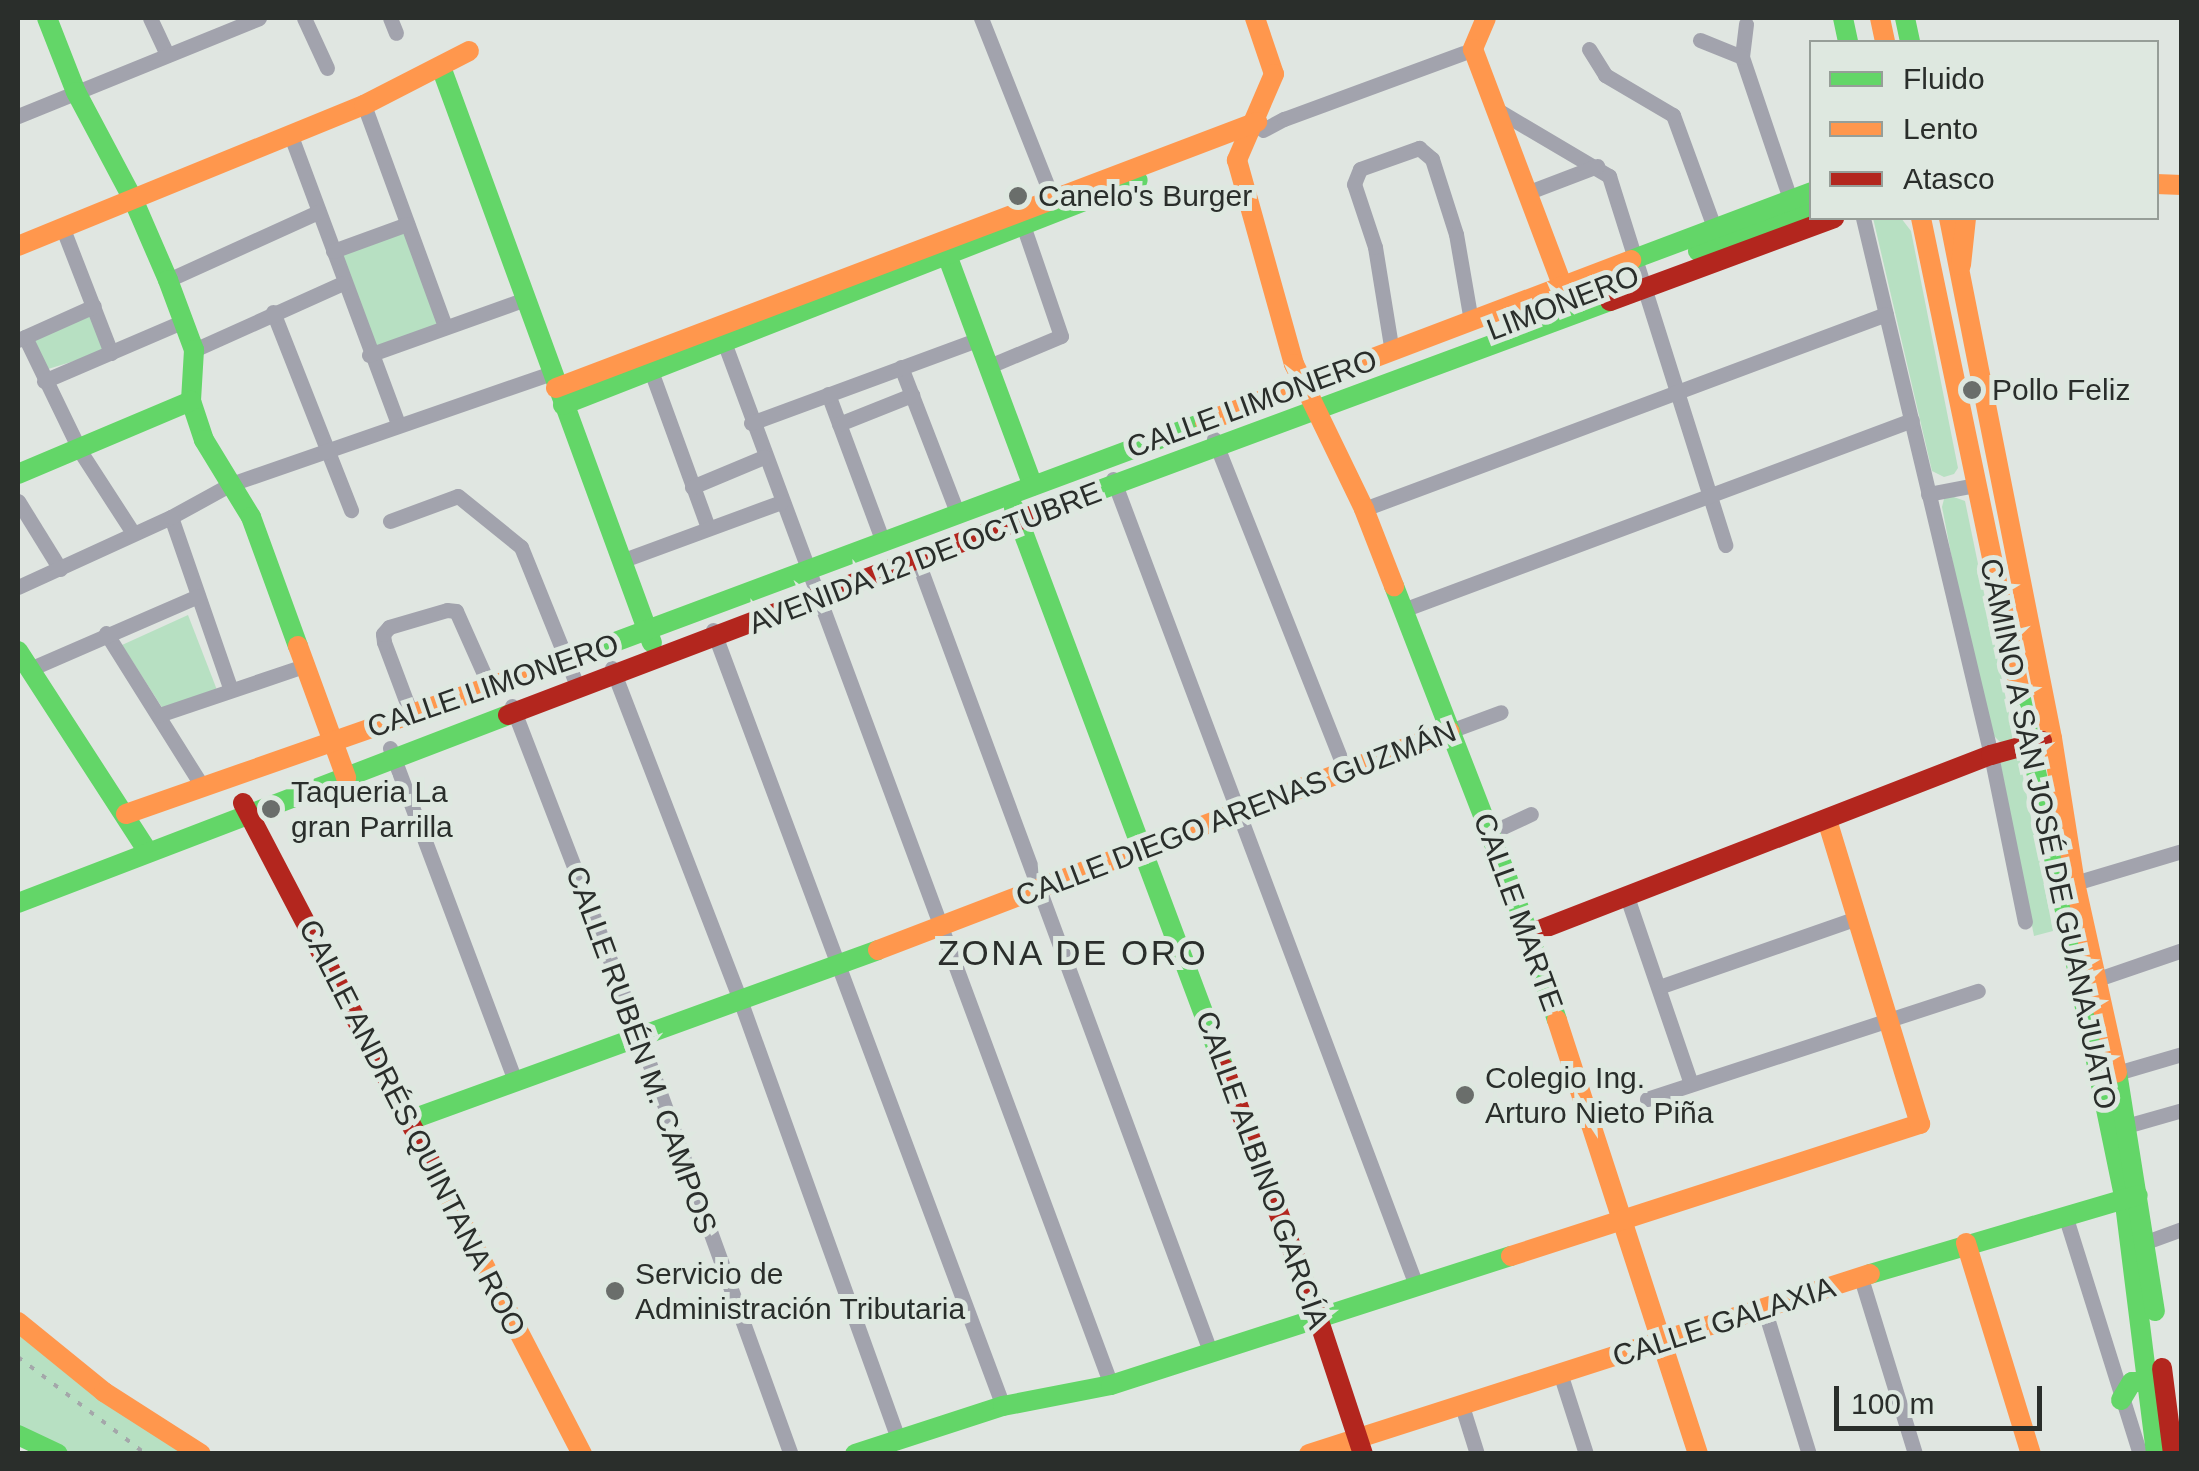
<!DOCTYPE html>
<html>
<head>
<meta charset="utf-8">
<style>
	body { margin:0 }
	#map { position:relative; width:2199px; height:1471px; overflow:hidden; background:#e0e6e1; font-family:Helvetica,sans-serif }
	div>[style] { position:absolute }
	[style*='--x'] { left:calc(var(--x)*1px); top:calc(var(--y)*1px); width:calc(var(--w)*1px); rotate:calc(var(--a)*1deg) }
	.green>* { inset:0; background:#b7e0c2; transform-origin:0 0 }
	.street>* { height:15px; margin:-7.5px; padding:0 7.5px; transform-origin:7.5px; border-radius:7.5px; background:#a2a3ad }
	.fast>* { height:20px; margin:-10px; padding:0 10px; transform-origin:10px; border-radius:10px; background:#63d668 }
	.slow>* { height:20px; margin:-10px; padding:0 10px; transform-origin:10px; border-radius:10px; background:#ff974d }
	.jam>* { height:20px; margin:-10px; padding:0 10px; transform-origin:10px; border-radius:10px; background:#b3261e }
	.rail>* { height:4px; margin-top:-2px; transform-origin:0; background:repeating-linear-gradient(90deg,#a4a7aa 0 5px,transparent 0 15px) }
	.dots>* { width:28px; height:28px; translate:-50% -50%; box-sizing:border-box; border:5px solid #dee8e0; border-radius:50% }
	span { translate:-50% -50%; white-space:nowrap; text-align:center; line-height:1.15; -webkit-text-stroke:10px #dee8e0; paint-order:stroke }
	.poi-label { font-size:30px; color:#2a2e2b }
	.left { translate:0 -50%; text-align:left }
	.street-label { font-size:30px; color:#2a2e2b }
	.quarter-label { font-size:35px; color:#2a2e2b; letter-spacing:2.5px }
	.frame { position:absolute; inset:0; border:20px solid #2a2e2b; pointer-events:none }
	.legend { position:absolute; left:1809px; top:40px; width:350px; height:180px; box-sizing:border-box; background:#dee8e0; border:2px solid #969e98; margin:0; padding:12px 18px; list-style:none; font-size:30px; color:#2a2e2b }
	.legend li { display:flex; align-items:center; gap:20px; height:50px }
	.legend b { width:50px; border:2px solid #969e98 }
	.scale { position:absolute; left:1834px; top:1386px; width:208px; height:45px; box-sizing:border-box; border:5px solid #2a2e2b; border-top:0; padding-left:12px; font-size:30px; line-height:35px; white-space:nowrap; color:#2a2e2b; -webkit-text-stroke:8px #dee8e0; paint-order:stroke }
</style>
</head>
<body>
<div id="map">
	<div class="green">
		<div style="clip-path:polygon(1873px 218px,1901px 218px,1911px 231px,1958px 468px,1954px 474px,1944px 477px,1932px 471px)"></div>
		<div style="left:406px;top:227px;width:105px;height:72px;rotate:70deg"></div>
		<div style="left:94px;top:311px;width:42px;height:72px;rotate:73deg"></div>
		<div style="clip-path:polygon(1951px 496px,1965px 501px,2013px 733px,2012px 740px,2002px 744px,1992px 734px,1955px 574px,1942px 507px,1944px 499px)"></div>
		<div style="clip-path:polygon(188px 615px,217px 690px,163px 709px,122px 645px)"></div>
		<div style="clip-path:polygon(2012px 751px,2020px 761px,2053px 931px,2034px 936px,2000px 762px)"></div>
		<div style="clip-path:polygon(18px 1334px,125px 1414px,189px 1453px,71px 1453px,18px 1430px)"></div>
	</div>
	<div class="street">
		<div style="--x:150;--y:18;--w:40;--a:65"></div>
		<div style="--x:304;--y:18;--w:55;--a:65.3"></div>
		<div style="--x:390;--y:18;--w:16;--a:68"></div>
		<div style="--x:981;--y:18;--w:203;--a:68.4"></div>
		<div style="--x:1746;--y:24;--w:33;--a:97"></div>
		<div style="--x:1742;--y:57;--w:150;--a:71.3"></div>
		<div style="--x:1700;--y:40;--w:45;--a:22"></div>
		<div style="--x:1589;--y:49;--w:31;--a:58"></div>
		<div style="--x:1605;--y:75;--w:79;--a:30.5"></div>
		<div style="--x:1673;--y:115;--w:119;--a:69.9"></div>
		<div style="--x:364;--y:105;--w:235;--a:69.9"></div>
		<div style="--x:1499;--y:111;--w:128;--a:30.6"></div>
		<div style="--x:1609;--y:176;--w:387;--a:72.5"></div>
		<div style="--x:18;--y:116;--w:260;--a:-22.1"></div>
		<div style="--x:1263;--y:130;--w:24;--a:-28"></div>
		<div style="--x:1284;--y:119;--w:191;--a:-20.2"></div>
		<div style="--x:291;--y:136;--w:307;--a:69.6"></div>
		<div style="--x:1529;--y:192;--w:73;--a:-20.9"></div>
		<div style="--x:1863;--y:218;--w:552;--a:76.59"></div>
		<div style="--x:1991;--y:755;--w:170;--a:78.5"></div>
		<div style="--x:63;--y:229;--w:133;--a:68.8"></div>
		<div style="--x:333;--y:251;--w:79;--a:-20"></div>
		<div style="--x:168;--y:280;--w:165;--a:-24.4"></div>
		<div style="--x:273;--y:312;--w:213;--a:68.5"></div>
		<div style="--x:721;--y:334;--w:1121;--a:69.64"></div>
		<div style="--x:25;--y:337;--w:127;--a:64.2"></div>
		<div style="--x:80;--y:451;--w:98;--a:57.1"></div>
		<div style="--x:18;--y:340;--w:83;--a:-24.1"></div>
		<div style="--x:194;--y:350;--w:163;--a:-24.2"></div>
		<div style="--x:1392;--y:352;--w:106;--a:-99.2"></div>
		<div style="--x:1375;--y:247;--w:66;--a:-108.4"></div>
		<div style="--x:1354;--y:184;--w:16;--a:-68"></div>
		<div style="--x:1360;--y:169;--w:63;--a:-19.6"></div>
		<div style="--x:1419;--y:148;--w:17;--a:40"></div>
		<div style="--x:1432;--y:159;--w:79;--a:72.3"></div>
		<div style="--x:1456;--y:234;--w:88;--a:80.2"></div>
		<div style="--x:369;--y:355;--w:166;--a:-19.7"></div>
		<div style="--x:901;--y:367;--w:159;--a:68.9"></div>
		<div style="--x:987;--y:367;--w:80;--a:-22.7"></div>
		<div style="--x:1061;--y:336;--w:117;--a:-108.9"></div>
		<div style="--x:651;--y:371;--w:167;--a:70"></div>
		<div style="--x:44;--y:381;--w:152;--a:-23.2"></div>
		<div style="--x:828;--y:394;--w:158;--a:69.6"></div>
		<div style="--x:751;--y:423;--w:240;--a:-20.2"></div>
		<div style="--x:839;--y:424;--w:79;--a:-21.7"></div>
		<div style="--x:1214;--y:439;--w:356;--a:68.4"></div>
		<div style="--x:1113;--y:479;--w:861;--a:69.4"></div>
		<div style="--x:692;--y:487;--w:78;--a:-22.6"></div>
		<div style="--x:1928;--y:494;--w:49;--a:-10.6"></div>
		<div style="--x:18;--y:501;--w:80;--a:58.3"></div>
		<div style="--x:1364;--y:509;--w:557;--a:-20.48"></div>
		<div style="--x:171;--y:517;--w:183;--a:70.9"></div>
		<div style="--x:390;--y:521;--w:72;--a:-20.2"></div>
		<div style="--x:458;--y:496;--w:81;--a:39"></div>
		<div style="--x:521;--y:547;--w:141;--a:68"></div>
		<div style="--x:915;--y:554;--w:850;--a:69.69"></div>
		<div style="--x:621;--y:561;--w:171;--a:-20.2"></div>
		<div style="--x:18;--y:587;--w:168;--a:-24.6"></div>
		<div style="--x:171;--y:517;--w:68;--a:-28.8"></div>
		<div style="--x:231;--y:484;--w:339;--a:-19.1"></div>
		<div style="--x:1403;--y:610;--w:543;--a:-20.47"></div>
		<div style="--x:713;--y:630;--w:828;--a:69.51"></div>
		<div style="--x:106;--y:633;--w:181;--a:57.9"></div>
		<div style="--x:612;--y:668;--w:353;--a:68.9"></div>
		<div style="--x:739;--y:997;--w:469;--a:70.2"></div>
		<div style="--x:30;--y:669;--w:183;--a:-23.5"></div>
		<div style="--x:512;--y:706;--w:353;--a:68.9"></div>
		<div style="--x:639;--y:1035;--w:446;--a:70.1"></div>
		<div style="--x:411;--y:714;--w:77;--a:-110.6"></div>
		<div style="--x:384;--y:642;--w:8;--a:-97"></div>
		<div style="--x:383;--y:634;--w:9;--a:-49"></div>
		<div style="--x:389;--y:627;--w:60;--a:-16.3"></div>
		<div style="--x:447;--y:610;--w:9;--a:6"></div>
		<div style="--x:456;--y:611;--w:81;--a:66"></div>
		<div style="--x:159;--y:715;--w:156;--a:-18.7"></div>
		<div style="--x:1450;--y:731;--w:54;--a:-20.4"></div>
		<div style="--x:390;--y:748;--w:355;--a:69.4"></div>
		<div style="--x:1490;--y:833;--w:45;--a:-24.9"></div>
		<div style="--x:2075;--y:883;--w:112;--a:-16.7"></div>
		<div style="--x:1626;--y:894;--w:201;--a:71.1"></div>
		<div style="--x:2095;--y:980;--w:92;--a:-19"></div>
		<div style="--x:1659;--y:987;--w:210;--a:-19.2"></div>
		<div style="--x:2117;--y:1073;--w:68;--a:-16.3"></div>
		<div style="--x:1647;--y:1099;--w:348;--a:-18.1"></div>
		<div style="--x:2126;--y:1126;--w:58;--a:-15.9"></div>
		<div style="--x:2065;--y:1215;--w:250;--a:72.6"></div>
		<div style="--x:2146;--y:1242;--w:38;--a:-20"></div>
		<div style="--x:1861;--y:1278;--w:184;--a:72.9"></div>
		<div style="--x:1764;--y:1308;--w:153;--a:72.9"></div>
		<div style="--x:1561;--y:1376;--w:82;--a:72.2"></div>
		<div style="--x:1462;--y:1406;--w:50;--a:72.6"></div>
	</div>
	<div class="fast">
		<div style="--x:47;--y:18;--w:79;--a:68.6"></div>
		<div style="--x:76;--y:92;--w:121;--a:62"></div>
		<div style="--x:133;--y:199;--w:88;--a:66.6"></div>
		<div style="--x:168;--y:280;--w:75;--a:69.6"></div>
		<div style="--x:194;--y:350;--w:51;--a:93.4"></div>
		<div style="--x:191;--y:401;--w:41;--a:71.6"></div>
		<div style="--x:204;--y:440;--w:90;--a:58.6"></div>
		<div style="--x:251;--y:517;--w:137;--a:70"></div>
		<div style="--x:1843;--y:18;--w:25;--a:78"></div>
		<div style="--x:1905;--y:18;--w:25;--a:78"></div>
		<div style="--x:441;--y:67;--w:613;--a:69.88"></div>
		<div style="--x:1698;--y:251;--w:122;--a:-21.1"></div>
		<div style="--x:947;--y:255;--w:246;--a:69.6"></div>
		<div style="--x:1631;--y:260;--w:193;--a:-20.6"></div>
		<div style="--x:563;--y:405;--w:617;--a:-21.37"></div>
		<div style="--x:18;--y:474;--w:188;--a:-22.9"></div>
		<div style="--x:1070;--y:501;--w:576;--a:-20.32"></div>
		<div style="--x:1014;--y:508;--w:598;--a:69.44"></div>
		<div style="--x:1394;--y:586;--w:373;--a:68.8"></div>
		<div style="--x:1529;--y:934;--w:90;--a:72"></div>
		<div style="--x:18;--y:651;--w:239;--a:57.1"></div>
		<div style="--x:572;--y:658;--w:676;--a:-20.45"></div>
		<div style="--x:2019;--y:689;--w:518;--a:78.3"></div>
		<div style="--x:2124;--y:1196;--w:260;--a:82.9"></div>
		<div style="--x:18;--y:903;--w:525;--a:-20.99"></div>
		<div style="--x:2117;--y:1072;--w:242;--a:81"></div>
		<div style="--x:407;--y:1121;--w:501;--a:-19.95"></div>
		<div style="--x:1870;--y:1274;--w:279;--a:-16.4"></div>
		<div style="--x:2121;--y:1400;--w:21;--a:-59"></div>
		<div style="--x:2132;--y:1382;--w:30;--a:0"></div>
		<div style="--x:18;--y:1435;--w:44;--a:25.4"></div>
		<div style="--x:855;--y:1454;--w:156;--a:-18"></div>
		<div style="--x:1003;--y:1406;--w:110;--a:-11"></div>
		<div style="--x:1111;--y:1385;--w:420;--a:-17.9"></div>
	</div>
	<div class="slow">
		<div style="--x:1255;--y:18;--w:59;--a:71.3"></div>
		<div style="--x:1274;--y:74;--w:94;--a:113.3"></div>
		<div style="--x:1237;--y:160;--w:212;--a:74.4"></div>
		<div style="--x:1294;--y:364;--w:161;--a:64.2"></div>
		<div style="--x:1364;--y:509;--w:83;--a:68.7"></div>
		<div style="--x:1486;--y:18;--w:34;--a:113"></div>
		<div style="--x:1473;--y:49;--w:252;--a:69.3"></div>
		<div style="--x:1880;--y:18;--w:25;--a:78"></div>
		<div style="--x:2156;--y:184;--w:26;--a:2"></div>
		<div style="--x:1921;--y:218;--w:481;--a:78.2"></div>
		<div style="--x:1949;--y:218;--w:530;--a:78.8"></div>
		<div style="--x:2052;--y:738;--w:147;--a:81"></div>
		<div style="--x:2075;--y:883;--w:194;--a:77.5"></div>
		<div style="--x:18;--y:246;--w:374;--a:-22.2"></div>
		<div style="--x:364;--y:105;--w:118;--a:-27.2"></div>
		<div style="--x:1961;--y:265;--w:47;--a:-83.9"></div>
		<div style="--x:556;--y:388;--w:750;--a:-20.78"></div>
		<div style="--x:1205;--y:422;--w:456;--a:-20.8"></div>
		<div style="--x:298;--y:646;--w:140;--a:69.9"></div>
		<div style="--x:126;--y:814;--w:472;--a:-19.3"></div>
		<div style="--x:878;--y:950;--w:612;--a:-20.95"></div>
		<div style="--x:1557;--y:1020;--w:456;--a:72"></div>
		<div style="--x:440;--y:1180;--w:309;--a:62.6"></div>
		<div style="--x:1966;--y:1243;--w:221;--a:72.9"></div>
		<div style="--x:1511;--y:1256;--w:430;--a:-17.9"></div>
		<div style="--x:1920;--y:1124;--w:318;--a:-107"></div>
		<div style="--x:18;--y:1322;--w:111;--a:39.1"></div>
		<div style="--x:104;--y:1392;--w:115;--a:32.6"></div>
		<div style="--x:1309;--y:1454;--w:589;--a:-17.79"></div>
	</div>
	<div class="jam">
		<div style="--x:1610;--y:301;--w:239;--a:-20.3"></div>
		<div style="--x:508;--y:715;--w:601;--a:-20.85"></div>
		<div style="--x:243;--y:803;--w:425;--a:62.4"></div>
		<div style="--x:1529;--y:934;--w:495;--a:-21.2"></div>
		<div style="--x:1991;--y:755;--w:53;--a:-15.4"></div>
		<div style="--x:1224;--y:1068;--w:264;--a:69.4"></div>
		<div style="--x:1317;--y:1315;--w:146;--a:71.7"></div>
		<div style="--x:2162;--y:1368;--w:87;--a:82.7"></div>
	</div>
	<div class="rail">
		<div style="--x:18;--y:1357;--w:161;--a:37.2"></div>
	</div>
	<div class="dots">
		<div style="left:1018px;top:196px;background:#6a6e6b"></div>
		<div style="left:1972px;top:390px;background:#6a6e6b"></div>
		<div style="left:271px;top:809px;background:#6a6e6b"></div>
		<div style="left:1465px;top:1095px;background:#6a6e6b"></div>
		<div style="left:615px;top:1291px;background:#6a6e6b"></div>
	</div>
	<div class="poi-label">
		<span class="left" style="left:1038px;top:196px">Canelo's Burger</span>
		<span class="left" style="left:1992px;top:390px">Pollo Feliz</span>
		<span class="left" style="left:291px;top:809px">Taqueria La<br>gran Parrilla</span>
		<span class="left" style="left:1485px;top:1095px">Colegio Ing.<br>Arturo Nieto Piña</span>
		<span class="left" style="left:635px;top:1291px">Servicio de<br>Administración Tributaria</span>
	</div>
	<div class="street-label">
		<span style="left:1563px;top:303px;rotate:-21deg">LIMONERO</span>
		<span style="left:1252px;top:404px;rotate:-20deg">CALLE LIMONERO</span>
		<span style="left:925px;top:558px;rotate:-21deg">AVENIDA 12 DE OCTUBRE</span>
		<span style="left:493px;top:686px;rotate:-19deg">CALLE LIMONERO</span>
		<span style="left:1236px;top:814px;rotate:-21deg">CALLE DIEGO ARENAS GUZMÁN</span>
		<span style="left:2048px;top:834px;rotate:78deg">CAMINO A SAN JOSÉ DE GUANAJUATO</span>
		<span style="left:1518px;top:912px;rotate:70deg">CALLE MARTE</span>
		<span style="left:641px;top:1050px;rotate:70deg">CALLE RUBÉN M. CAMPOS</span>
		<span style="left:412px;top:1128px;rotate:63deg">CALLE ANDRÉS QUINTANA ROO</span>
		<span style="left:1262px;top:1170px;rotate:70deg">CALLE ALBINO GARCÍA</span>
		<span style="left:1724px;top:1322px;rotate:-18deg">CALLE GALAXIA</span>
	</div>
	<div class="quarter-label">
		<span style="left:1073px;top:953px">ZONA DE ORO</span>
	</div>
	<div class="frame"></div>
	<ul class="legend">
	<li><b style="height:12px;background:#63d668"></b>Fluido</li>
	<li><b style="height:12px;background:#ff974d"></b>Lento</li>
	<li><b style="height:12px;background:#b3261e"></b>Atasco</li>
	</ul>
	<div class="scale">100 m</div>
</div>
</body>
</html>
